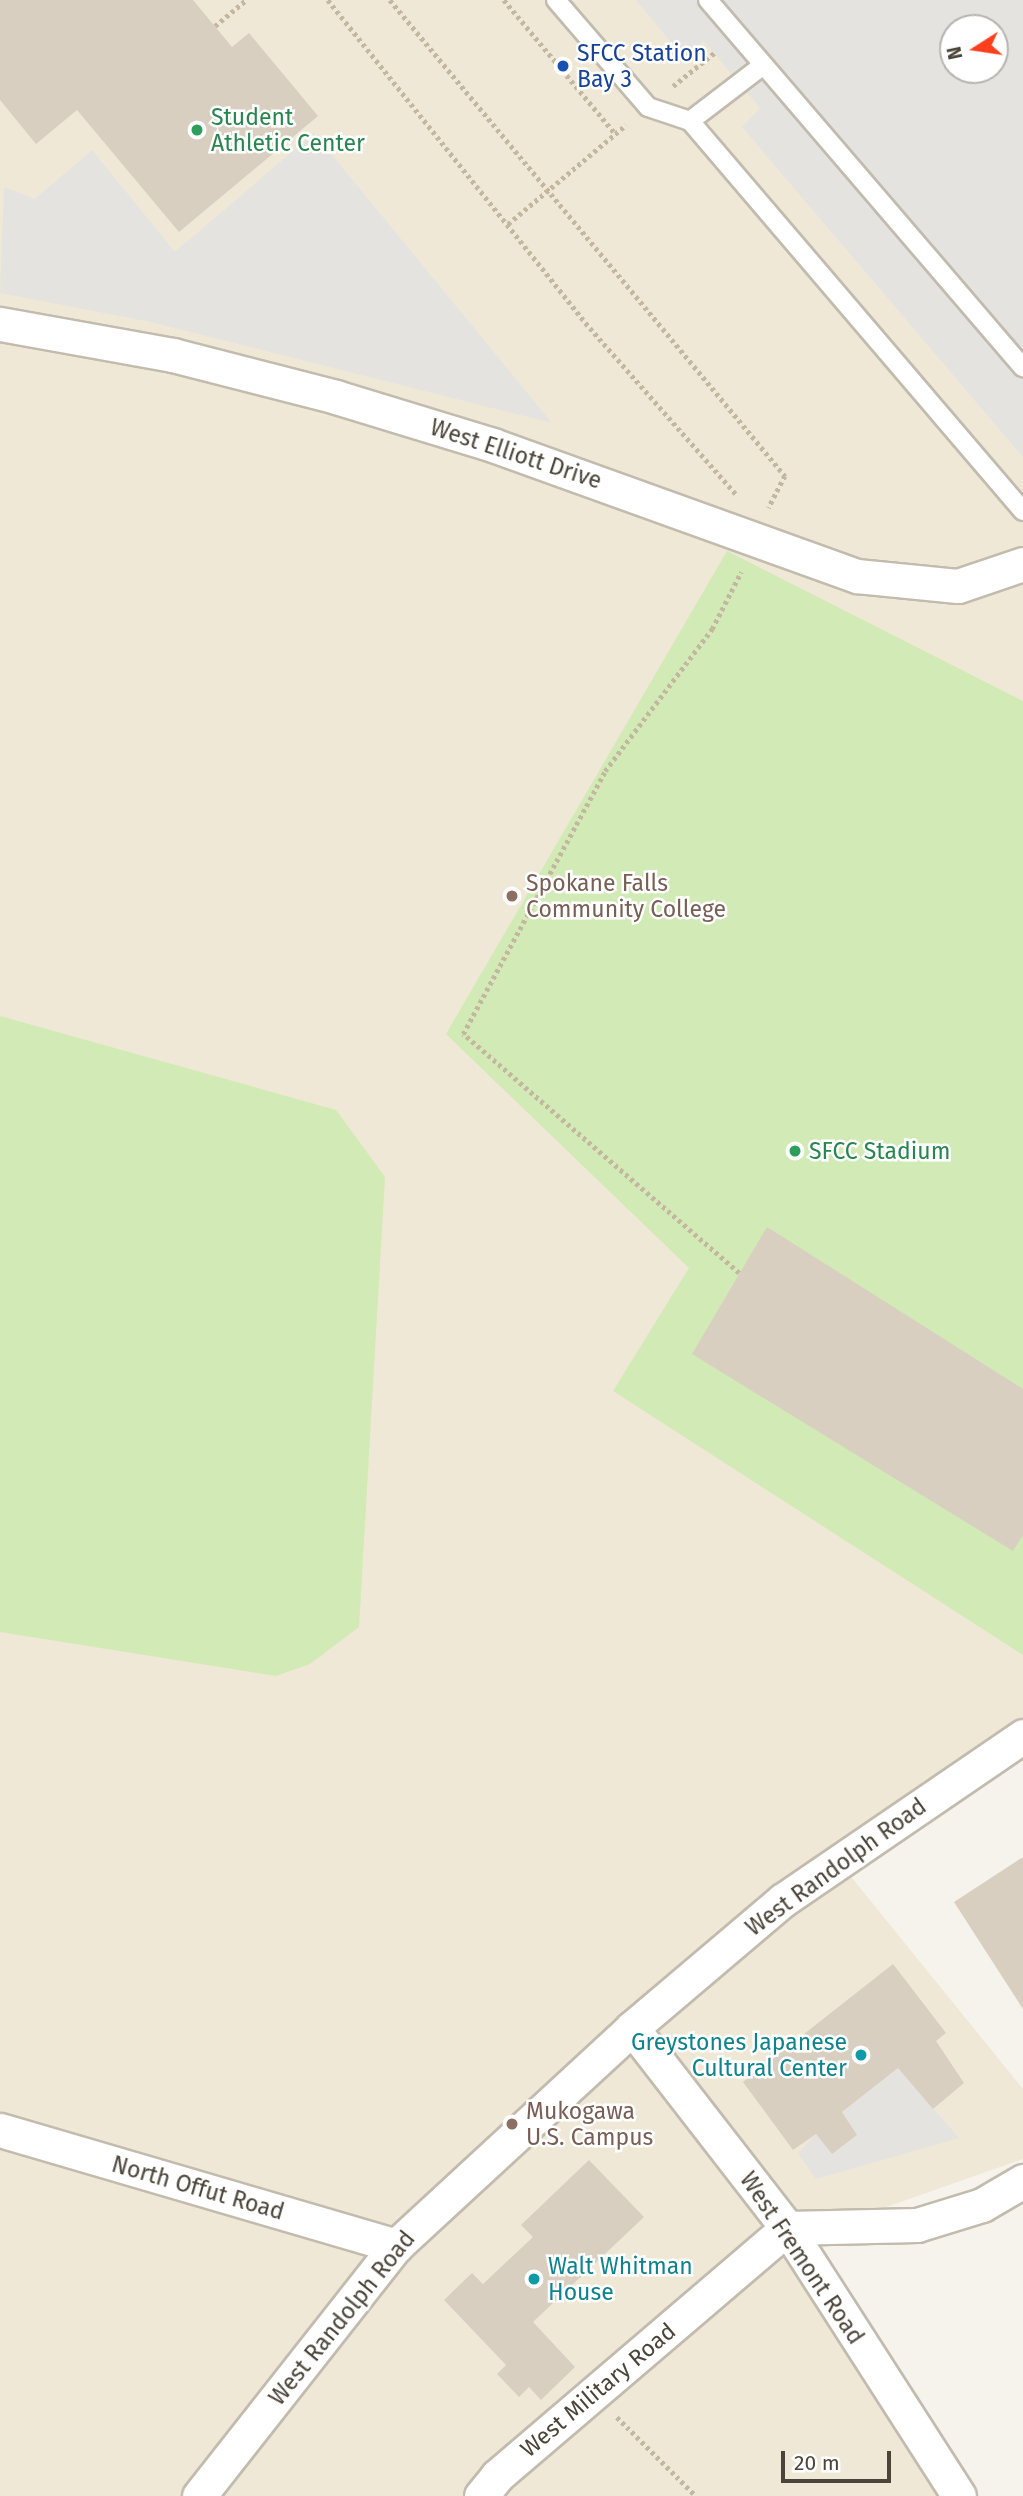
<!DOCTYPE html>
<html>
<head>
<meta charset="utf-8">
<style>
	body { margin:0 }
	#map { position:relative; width:1023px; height:2496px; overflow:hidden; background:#f6f3ec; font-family:"Fira Sans",sans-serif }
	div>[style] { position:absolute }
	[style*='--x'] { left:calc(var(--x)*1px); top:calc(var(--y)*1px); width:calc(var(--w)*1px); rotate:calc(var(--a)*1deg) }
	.education>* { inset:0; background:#efe8d6 }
	.green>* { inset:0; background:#d2eab5 }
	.parking>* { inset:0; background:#e5e3e0 }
	.building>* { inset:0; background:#d8cfc1 }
	.path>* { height:4.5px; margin-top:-2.25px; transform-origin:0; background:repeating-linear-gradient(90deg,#c4b79f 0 3.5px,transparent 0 7px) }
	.roads { filter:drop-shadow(2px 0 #c2bbae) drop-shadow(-2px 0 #c2bbae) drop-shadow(0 2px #c2bbae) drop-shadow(0 -2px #c2bbae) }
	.lane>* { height:18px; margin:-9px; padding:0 9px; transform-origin:9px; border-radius:9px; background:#fff }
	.street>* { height:33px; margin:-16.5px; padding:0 16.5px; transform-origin:16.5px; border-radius:16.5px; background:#fff }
	.dots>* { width:19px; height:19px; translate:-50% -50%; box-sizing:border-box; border:4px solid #fff; border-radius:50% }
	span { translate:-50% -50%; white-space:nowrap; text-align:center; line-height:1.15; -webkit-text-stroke:5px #fff; paint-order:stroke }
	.transit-label { font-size:23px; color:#164399 }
	.left { translate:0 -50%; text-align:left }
	.leisure-label { font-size:23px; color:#27864d }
	.street-label { font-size:23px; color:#4b4439 }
	.education-label { font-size:23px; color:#785e54 }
	.culture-label { font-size:23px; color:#0d838f }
	.right { translate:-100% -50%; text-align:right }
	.north { position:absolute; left:939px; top:14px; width:70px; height:70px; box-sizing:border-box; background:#fff; border:2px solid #b7b4b0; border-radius:50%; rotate:258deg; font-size:19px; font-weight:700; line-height:28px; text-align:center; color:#4b4439 }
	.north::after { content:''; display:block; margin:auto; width:24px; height:32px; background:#fc3f1d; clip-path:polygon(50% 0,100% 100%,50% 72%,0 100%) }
	.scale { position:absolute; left:781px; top:2451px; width:110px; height:32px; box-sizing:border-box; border:4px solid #4b4439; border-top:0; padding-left:9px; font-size:21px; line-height:24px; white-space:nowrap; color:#4b4439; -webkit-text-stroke:5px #fff; paint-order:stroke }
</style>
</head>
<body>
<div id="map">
	<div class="education">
		<div style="clip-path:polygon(evenodd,0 0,1023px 0,1023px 1736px,848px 1873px,1023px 2089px,1023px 2159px,784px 2243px,948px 2496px,0 2496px,0 0,953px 28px,995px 28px,995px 70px,953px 70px,953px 28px)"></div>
	</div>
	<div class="green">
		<div style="clip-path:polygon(727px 551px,1023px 701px,1023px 1655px,613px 1391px,689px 1268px,446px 1034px)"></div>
		<div style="clip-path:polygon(0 1016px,336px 1110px,385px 1177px,359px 1627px,310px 1664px,276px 1676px,0 1632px)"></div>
	</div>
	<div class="parking">
		<div style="clip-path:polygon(evenodd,636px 0,1023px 0,1023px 457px,742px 127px,760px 108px,714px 53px,704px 41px,684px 58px,636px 0,953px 28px,995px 28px,995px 70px,953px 70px,953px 28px)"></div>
		<div style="clip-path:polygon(314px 133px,552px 423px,151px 322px,0 293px,4px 187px,35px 199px,92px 150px,175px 252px)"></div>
		<div style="clip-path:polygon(898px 2068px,959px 2138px,816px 2179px,798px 2153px,816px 2134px,832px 2154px,857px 2135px,842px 2112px)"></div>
	</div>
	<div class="building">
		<div style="clip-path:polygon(0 0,193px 0,232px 47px,249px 33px,318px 116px,179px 232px,77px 110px,36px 144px,0 100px)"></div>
		<div style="clip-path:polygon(767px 1227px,1023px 1389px,1023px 1535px,1013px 1551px,692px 1354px)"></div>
		<div style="clip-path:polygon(1023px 1857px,1023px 2009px,954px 1902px)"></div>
		<div style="clip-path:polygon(893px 1964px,946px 2033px,936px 2041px,964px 2083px,933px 2109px,898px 2068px,842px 2112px,857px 2135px,832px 2154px,816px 2134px,793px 2150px,743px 2082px)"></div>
		<div style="clip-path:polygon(589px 2160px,644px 2217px,533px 2322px,575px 2367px,541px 2400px,529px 2387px,519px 2397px,497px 2374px,506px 2365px,444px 2300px,472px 2273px,483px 2284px,533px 2237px,521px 2225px)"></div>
	</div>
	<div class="path">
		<div style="--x:328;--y:0;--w:420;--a:51.4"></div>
		<div style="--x:590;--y:328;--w:221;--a:48.7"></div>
		<div style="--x:390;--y:0;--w:619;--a:50.31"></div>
		<div style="--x:785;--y:476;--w:36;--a:117"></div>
		<div style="--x:504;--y:0;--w:173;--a:50.2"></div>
		<div style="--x:215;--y:26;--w:40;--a:-40"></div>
		<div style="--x:673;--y:86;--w:53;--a:-38.8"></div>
		<div style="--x:508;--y:224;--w:154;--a:-40"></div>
		<div style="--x:739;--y:1273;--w:365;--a:-139.1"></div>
		<div style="--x:463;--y:1034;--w:299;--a:-61.6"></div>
		<div style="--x:605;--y:771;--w:178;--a:-53"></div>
		<div style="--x:712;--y:629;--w:64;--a:-63"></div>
		<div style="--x:617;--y:2417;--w:112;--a:45"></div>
	</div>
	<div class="roads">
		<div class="lane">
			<div style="--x:556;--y:0;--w:141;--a:49.3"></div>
			<div style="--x:648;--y:107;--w:44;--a:18.4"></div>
			<div style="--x:690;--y:121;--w:513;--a:49.51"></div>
			<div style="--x:708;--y:0;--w:484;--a:49.4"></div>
			<div style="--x:690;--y:121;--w:91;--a:-37.4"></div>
		</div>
		<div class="street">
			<div style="--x:0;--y:324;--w:176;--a:10.2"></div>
			<div style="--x:173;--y:355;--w:168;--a:14.4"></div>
			<div style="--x:336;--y:397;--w:164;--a:17"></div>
			<div style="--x:493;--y:445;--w:387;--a:19.8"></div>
			<div style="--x:857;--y:576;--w:101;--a:5.7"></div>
			<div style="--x:958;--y:586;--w:69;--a:-18.7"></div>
			<div style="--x:632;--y:2028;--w:253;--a:52.2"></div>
			<div style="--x:787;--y:2228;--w:318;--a:57.3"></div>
			<div style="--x:0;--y:2130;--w:413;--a:16.3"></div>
			<div style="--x:199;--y:2496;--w:318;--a:-51.8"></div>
			<div style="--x:396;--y:2246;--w:321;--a:-42.7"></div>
			<div style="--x:632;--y:2028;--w:198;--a:-40.3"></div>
			<div style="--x:783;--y:1900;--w:291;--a:-34.3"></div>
			<div style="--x:481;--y:2496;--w:26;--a:-51"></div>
			<div style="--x:497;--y:2476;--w:382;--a:-40.5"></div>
			<div style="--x:787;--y:2228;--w:130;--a:-1.3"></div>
			<div style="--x:917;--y:2225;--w:68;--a:-17.1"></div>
			<div style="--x:982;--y:2205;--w:48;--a:-30.3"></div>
		</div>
	</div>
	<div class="dots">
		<div style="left:563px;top:66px;background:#1a4fb4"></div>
		<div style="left:197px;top:130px;background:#2e9e5b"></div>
		<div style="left:512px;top:896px;background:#8d6e63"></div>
		<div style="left:795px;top:1151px;background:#2e9e5b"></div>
		<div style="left:861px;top:2055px;background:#0f9aa8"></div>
		<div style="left:512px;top:2124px;background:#8d6e63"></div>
		<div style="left:534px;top:2279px;background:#0f9aa8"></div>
	</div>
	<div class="transit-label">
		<span class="left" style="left:577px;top:66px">SFCC Station<br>Bay 3</span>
	</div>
	<div class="leisure-label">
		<span class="left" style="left:211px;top:130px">Student<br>Athletic Center</span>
		<span class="left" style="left:809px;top:1151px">SFCC Stadium</span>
	</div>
	<div class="street-label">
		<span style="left:516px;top:454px;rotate:18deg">West Elliott Drive</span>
		<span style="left:836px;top:1867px;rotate:-36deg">West Randolph Road</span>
		<span style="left:198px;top:2188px;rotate:16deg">North Offut Road</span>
		<span style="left:802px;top:2258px;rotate:56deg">West Fremont Road</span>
		<span style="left:342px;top:2318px;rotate:-51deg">West Randolph Road</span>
		<span style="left:598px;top:2390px;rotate:-40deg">West Military Road</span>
	</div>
	<div class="education-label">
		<span class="left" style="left:526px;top:896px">Spokane Falls<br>Community College</span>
		<span class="left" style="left:526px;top:2124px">Mukogawa<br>U.S. Campus</span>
	</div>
	<div class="culture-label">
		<span class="right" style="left:847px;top:2055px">Greystones Japanese<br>Cultural Center</span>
		<span class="left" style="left:548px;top:2279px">Walt Whitman<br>House</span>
	</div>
	<div class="north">N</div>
	<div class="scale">20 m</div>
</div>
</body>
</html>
